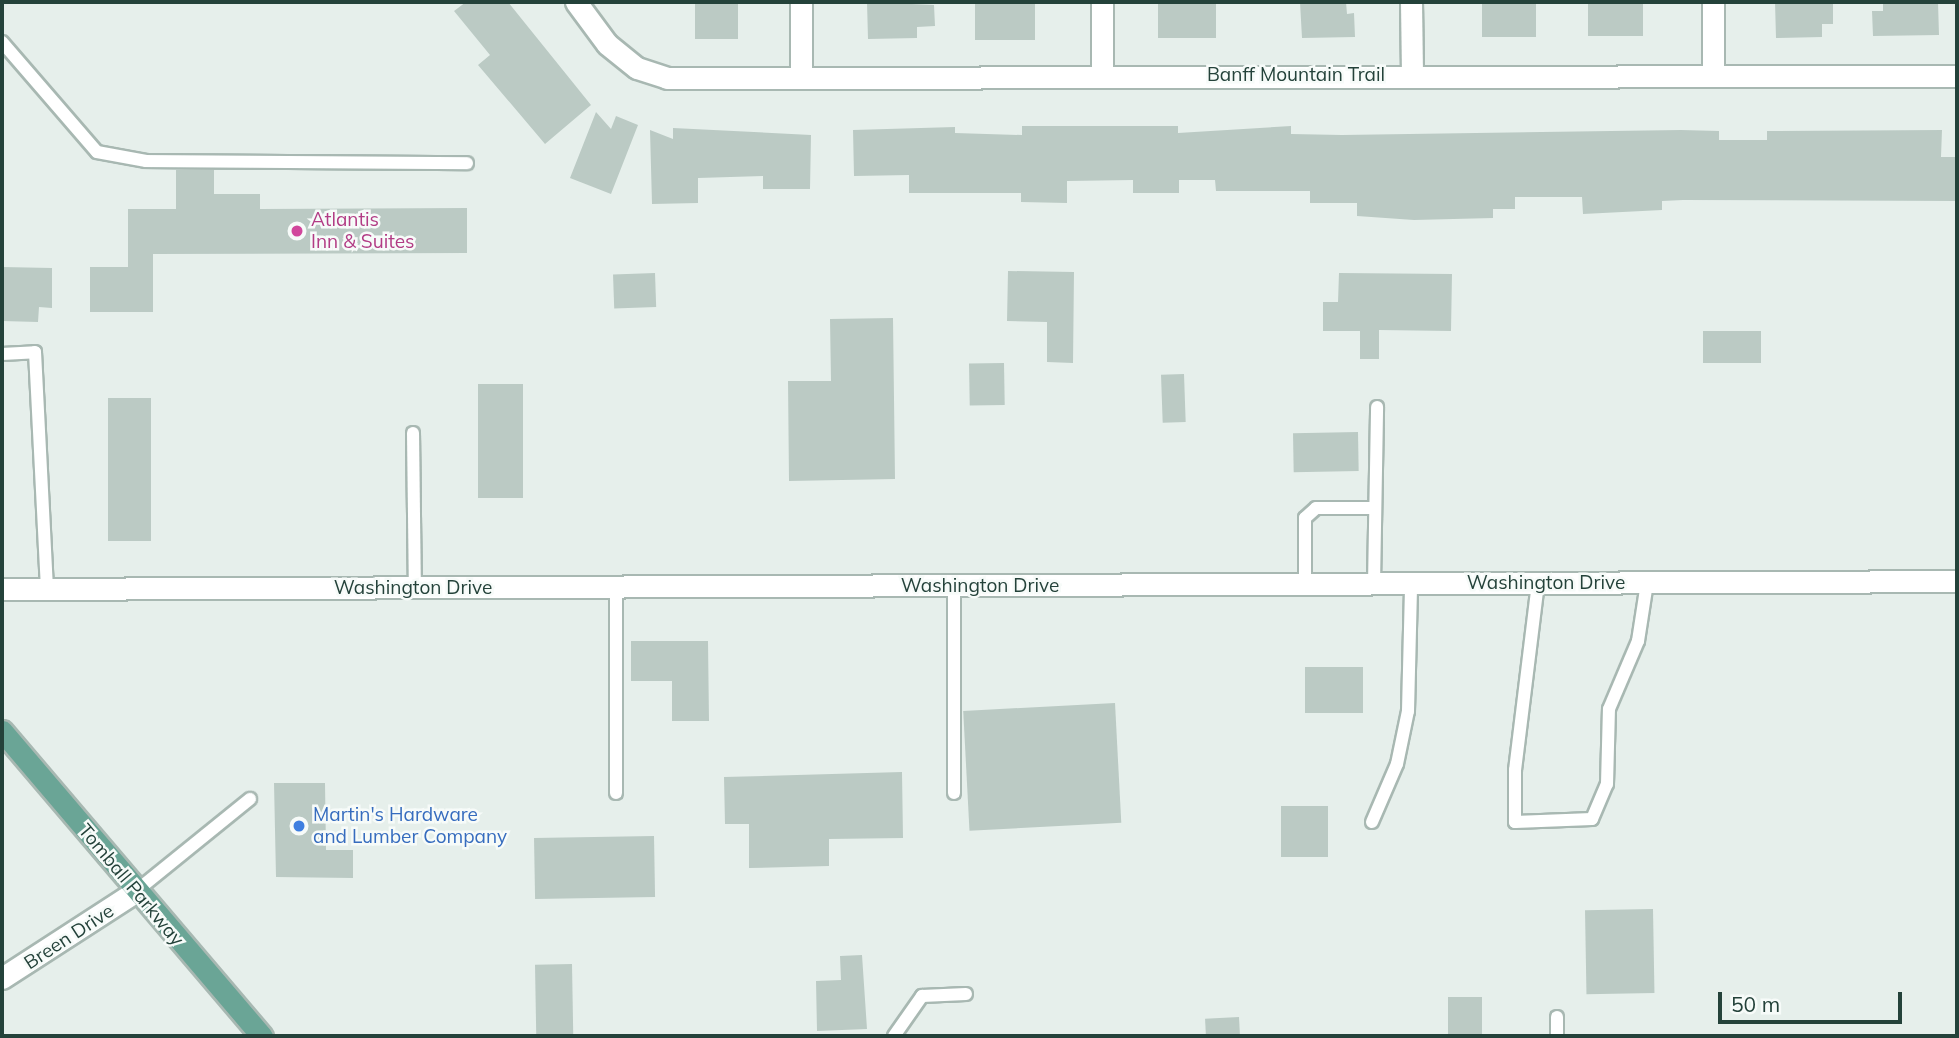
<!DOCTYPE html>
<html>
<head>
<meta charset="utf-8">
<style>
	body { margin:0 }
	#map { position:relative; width:1959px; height:1038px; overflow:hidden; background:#e6efeb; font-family:Mulish,sans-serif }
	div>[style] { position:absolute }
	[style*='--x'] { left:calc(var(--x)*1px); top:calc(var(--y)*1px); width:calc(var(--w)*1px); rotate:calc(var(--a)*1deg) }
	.building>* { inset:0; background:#bbcac4; transform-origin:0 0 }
	.roads { filter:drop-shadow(2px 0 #a8b8b2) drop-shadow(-2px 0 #a8b8b2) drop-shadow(0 2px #a8b8b2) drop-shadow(0 -2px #a8b8b2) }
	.service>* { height:12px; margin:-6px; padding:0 6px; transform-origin:6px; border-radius:6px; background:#fff }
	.minor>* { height:21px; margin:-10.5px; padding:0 10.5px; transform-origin:10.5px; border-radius:10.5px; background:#fff }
	.tertiary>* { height:21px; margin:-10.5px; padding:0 10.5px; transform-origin:10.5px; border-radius:10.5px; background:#fff }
	.primary>* { height:21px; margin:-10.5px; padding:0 10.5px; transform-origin:10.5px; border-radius:10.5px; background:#6aa596 }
	.dots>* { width:19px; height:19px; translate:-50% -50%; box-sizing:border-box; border:4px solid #f7fbf9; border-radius:50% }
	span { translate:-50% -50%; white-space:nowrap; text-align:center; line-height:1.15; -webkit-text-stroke:5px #f7fbf9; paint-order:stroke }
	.street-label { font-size:19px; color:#24423a }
	.hotel-label { font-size:19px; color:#b23c85 }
	.left { translate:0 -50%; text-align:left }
	.shop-label { font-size:19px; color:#366cbe }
	.frame { position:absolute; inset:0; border:4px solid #24423a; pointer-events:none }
	.scale { position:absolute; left:1718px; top:992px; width:184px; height:32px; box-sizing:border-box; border:4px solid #24423a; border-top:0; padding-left:9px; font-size:21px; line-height:24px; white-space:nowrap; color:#24423a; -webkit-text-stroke:5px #f7fbf9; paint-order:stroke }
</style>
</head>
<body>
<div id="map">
	<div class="building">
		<div style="clip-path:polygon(466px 2px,508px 2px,591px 105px,545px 144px,478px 65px,490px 55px,454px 11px)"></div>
		<div style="left:695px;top:2px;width:43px;height:37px"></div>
		<div style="clip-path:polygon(867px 2px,934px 5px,935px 26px,917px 27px,917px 38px,868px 39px)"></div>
		<div style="left:975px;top:2px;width:60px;height:38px"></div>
		<div style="left:1158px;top:2px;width:58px;height:36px"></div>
		<div style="clip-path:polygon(1300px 2px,1346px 2px,1347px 14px,1354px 13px,1355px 37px,1302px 38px)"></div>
		<div style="left:1482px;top:2px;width:54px;height:35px"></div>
		<div style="left:1588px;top:2px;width:55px;height:34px"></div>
		<div style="clip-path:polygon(1775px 2px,1833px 2px,1833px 24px,1822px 24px,1822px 37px,1776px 38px)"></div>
		<div style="clip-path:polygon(1883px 2px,1938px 2px,1939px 35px,1873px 36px,1872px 11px,1883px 11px)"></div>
		<div style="clip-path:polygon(596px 112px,611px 129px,616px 116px,638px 125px,611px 194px,570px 178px)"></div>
		<div style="clip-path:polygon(1022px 126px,1178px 126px,1178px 133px,1291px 126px,1291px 134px,1342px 135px,1681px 130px,1719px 131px,1719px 140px,1767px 140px,1767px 131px,1942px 130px,1941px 157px,1957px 157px,1957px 201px,1683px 200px,1662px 201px,1662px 210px,1583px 214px,1582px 197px,1515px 197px,1515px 209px,1493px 209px,1493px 218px,1414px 220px,1357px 216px,1357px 203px,1310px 203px,1310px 191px,1216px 191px,1215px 180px,1179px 180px,1179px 193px,1133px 193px,1133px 180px,1067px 181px,1067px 203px,1021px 202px,1021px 193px,909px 193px,909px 175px,854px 176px,853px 130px,955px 127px,955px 133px,1022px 135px)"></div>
		<div style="clip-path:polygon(673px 128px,811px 135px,810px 189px,763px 189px,763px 176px,698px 178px,698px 203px,652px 204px,650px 130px,673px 139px)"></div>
		<div style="clip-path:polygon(176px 170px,214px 170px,214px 194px,260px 194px,260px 209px,467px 208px,467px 253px,153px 254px,153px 312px,90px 312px,90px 267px,128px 267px,128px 209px,176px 209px)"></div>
		<div style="clip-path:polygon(2px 267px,52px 268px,52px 308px,39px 307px,38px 322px,2px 321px)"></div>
		<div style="clip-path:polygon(1008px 271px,1074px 272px,1073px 363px,1047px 362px,1047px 322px,1007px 321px)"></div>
		<div style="left:655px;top:273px;width:34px;height:42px;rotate:88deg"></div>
		<div style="clip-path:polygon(1339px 273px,1452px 274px,1451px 331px,1379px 330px,1379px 359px,1360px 359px,1360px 331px,1323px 331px,1323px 302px,1338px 302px)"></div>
		<div style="clip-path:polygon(893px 318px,895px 479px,789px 481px,788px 381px,831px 381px,830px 319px)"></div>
		<div style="left:1703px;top:331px;width:58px;height:32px"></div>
		<div style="left:1004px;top:363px;width:42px;height:35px;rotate:89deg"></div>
		<div style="left:1184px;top:374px;width:48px;height:23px;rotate:88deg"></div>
		<div style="left:478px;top:384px;width:45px;height:114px"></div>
		<div style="left:108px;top:398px;width:43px;height:143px"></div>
		<div style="left:1358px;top:432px;width:39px;height:65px;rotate:89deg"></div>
		<div style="clip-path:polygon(631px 641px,708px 641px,709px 721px,672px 721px,672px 681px,631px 681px)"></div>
		<div style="left:1305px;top:667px;width:58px;height:46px"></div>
		<div style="left:1115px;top:703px;width:120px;height:152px;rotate:87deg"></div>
		<div style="clip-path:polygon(902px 772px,903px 838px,829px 839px,829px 866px,749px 868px,749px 824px,725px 824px,724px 777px)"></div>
		<div style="clip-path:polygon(274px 783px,325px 783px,326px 850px,353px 850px,353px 878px,276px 877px)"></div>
		<div style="left:1281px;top:806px;width:47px;height:51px"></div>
		<div style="left:654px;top:836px;width:61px;height:120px;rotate:89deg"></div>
		<div style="left:1653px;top:909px;width:84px;height:68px;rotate:89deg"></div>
		<div style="clip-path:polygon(862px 955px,867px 1029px,817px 1031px,816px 981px,841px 980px,840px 956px)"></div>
		<div style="left:572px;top:964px;width:72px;height:37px;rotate:89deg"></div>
		<div style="left:1448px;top:997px;width:34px;height:39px"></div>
		<div style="left:1239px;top:1017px;width:19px;height:34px;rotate:87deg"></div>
	</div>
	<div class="roads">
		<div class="service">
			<div style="--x:2;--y:42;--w:145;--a:49.2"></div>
			<div style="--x:97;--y:152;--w:50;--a:10.4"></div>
			<div style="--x:146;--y:161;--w:321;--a:0.4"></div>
			<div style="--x:2;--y:354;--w:33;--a:-3"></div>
			<div style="--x:35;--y:352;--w:237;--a:87.1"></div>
			<div style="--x:413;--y:433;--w:155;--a:89.3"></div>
			<div style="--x:1538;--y:583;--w:188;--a:97"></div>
			<div style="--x:1515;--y:770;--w:52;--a:90"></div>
			<div style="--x:1515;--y:822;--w:77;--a:-2.2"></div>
			<div style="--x:1592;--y:819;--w:38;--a:-67"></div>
			<div style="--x:1607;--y:784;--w:75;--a:-88.5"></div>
			<div style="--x:1609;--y:709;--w:74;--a:-66.9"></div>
			<div style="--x:1638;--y:641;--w:59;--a:-81.2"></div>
			<div style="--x:1305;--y:584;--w:66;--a:-90"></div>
			<div style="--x:1305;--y:518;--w:15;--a:-42"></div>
			<div style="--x:1316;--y:508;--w:59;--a:0"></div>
			<div style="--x:1374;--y:584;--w:177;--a:-89"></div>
			<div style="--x:616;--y:793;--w:206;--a:-90"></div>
			<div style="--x:954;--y:793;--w:207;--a:-90"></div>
			<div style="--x:1372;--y:822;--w:63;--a:-66.7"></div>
			<div style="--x:1397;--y:764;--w:54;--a:-78.3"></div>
			<div style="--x:1408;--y:711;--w:127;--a:-88.6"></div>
			<div style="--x:135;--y:892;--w:148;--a:-39"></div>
			<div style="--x:1557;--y:1017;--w:19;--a:90"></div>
			<div style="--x:894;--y:1036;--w:49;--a:-55"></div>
			<div style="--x:922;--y:996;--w:44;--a:-2.6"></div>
		</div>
		<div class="minor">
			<div style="--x:576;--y:2;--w:52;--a:53.6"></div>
			<div style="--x:607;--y:44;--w:38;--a:39"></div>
			<div style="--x:637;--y:68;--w:32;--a:18"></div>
			<div style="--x:667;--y:78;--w:1290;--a:-0.09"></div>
			<div style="--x:801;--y:2;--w:76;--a:90"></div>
			<div style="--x:1102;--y:2;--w:74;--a:90"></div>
			<div style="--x:1411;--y:2;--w:72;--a:89.2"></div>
			<div style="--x:1713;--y:2;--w:72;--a:90"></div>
			<div style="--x:2;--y:589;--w:1955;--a:-0.23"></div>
		</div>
		<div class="tertiary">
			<div style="--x:2;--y:978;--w:158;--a:-32.9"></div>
		</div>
		<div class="primary">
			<div style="--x:2;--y:731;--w:401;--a:49.6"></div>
		</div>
	</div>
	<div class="dots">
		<div style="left:297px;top:231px;background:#d1479c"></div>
		<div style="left:299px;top:826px;background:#3f7fe0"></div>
	</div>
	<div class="street-label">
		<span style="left:1296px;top:75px">Banff Mountain Trail</span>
		<span style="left:1546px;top:583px">Washington Drive</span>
		<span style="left:980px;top:586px">Washington Drive</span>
		<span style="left:413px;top:588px">Washington Drive</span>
		<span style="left:131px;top:885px;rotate:50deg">Tomball Parkway</span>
		<span style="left:69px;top:937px;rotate:-33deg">Breen Drive</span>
	</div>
	<div class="hotel-label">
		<span class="left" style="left:311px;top:231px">Atlantis<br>Inn &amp; Suites</span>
	</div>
	<div class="shop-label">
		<span class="left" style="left:313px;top:826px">Martin's Hardware<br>and Lumber Company</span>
	</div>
	<div class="frame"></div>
	<div class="scale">50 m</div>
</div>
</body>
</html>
